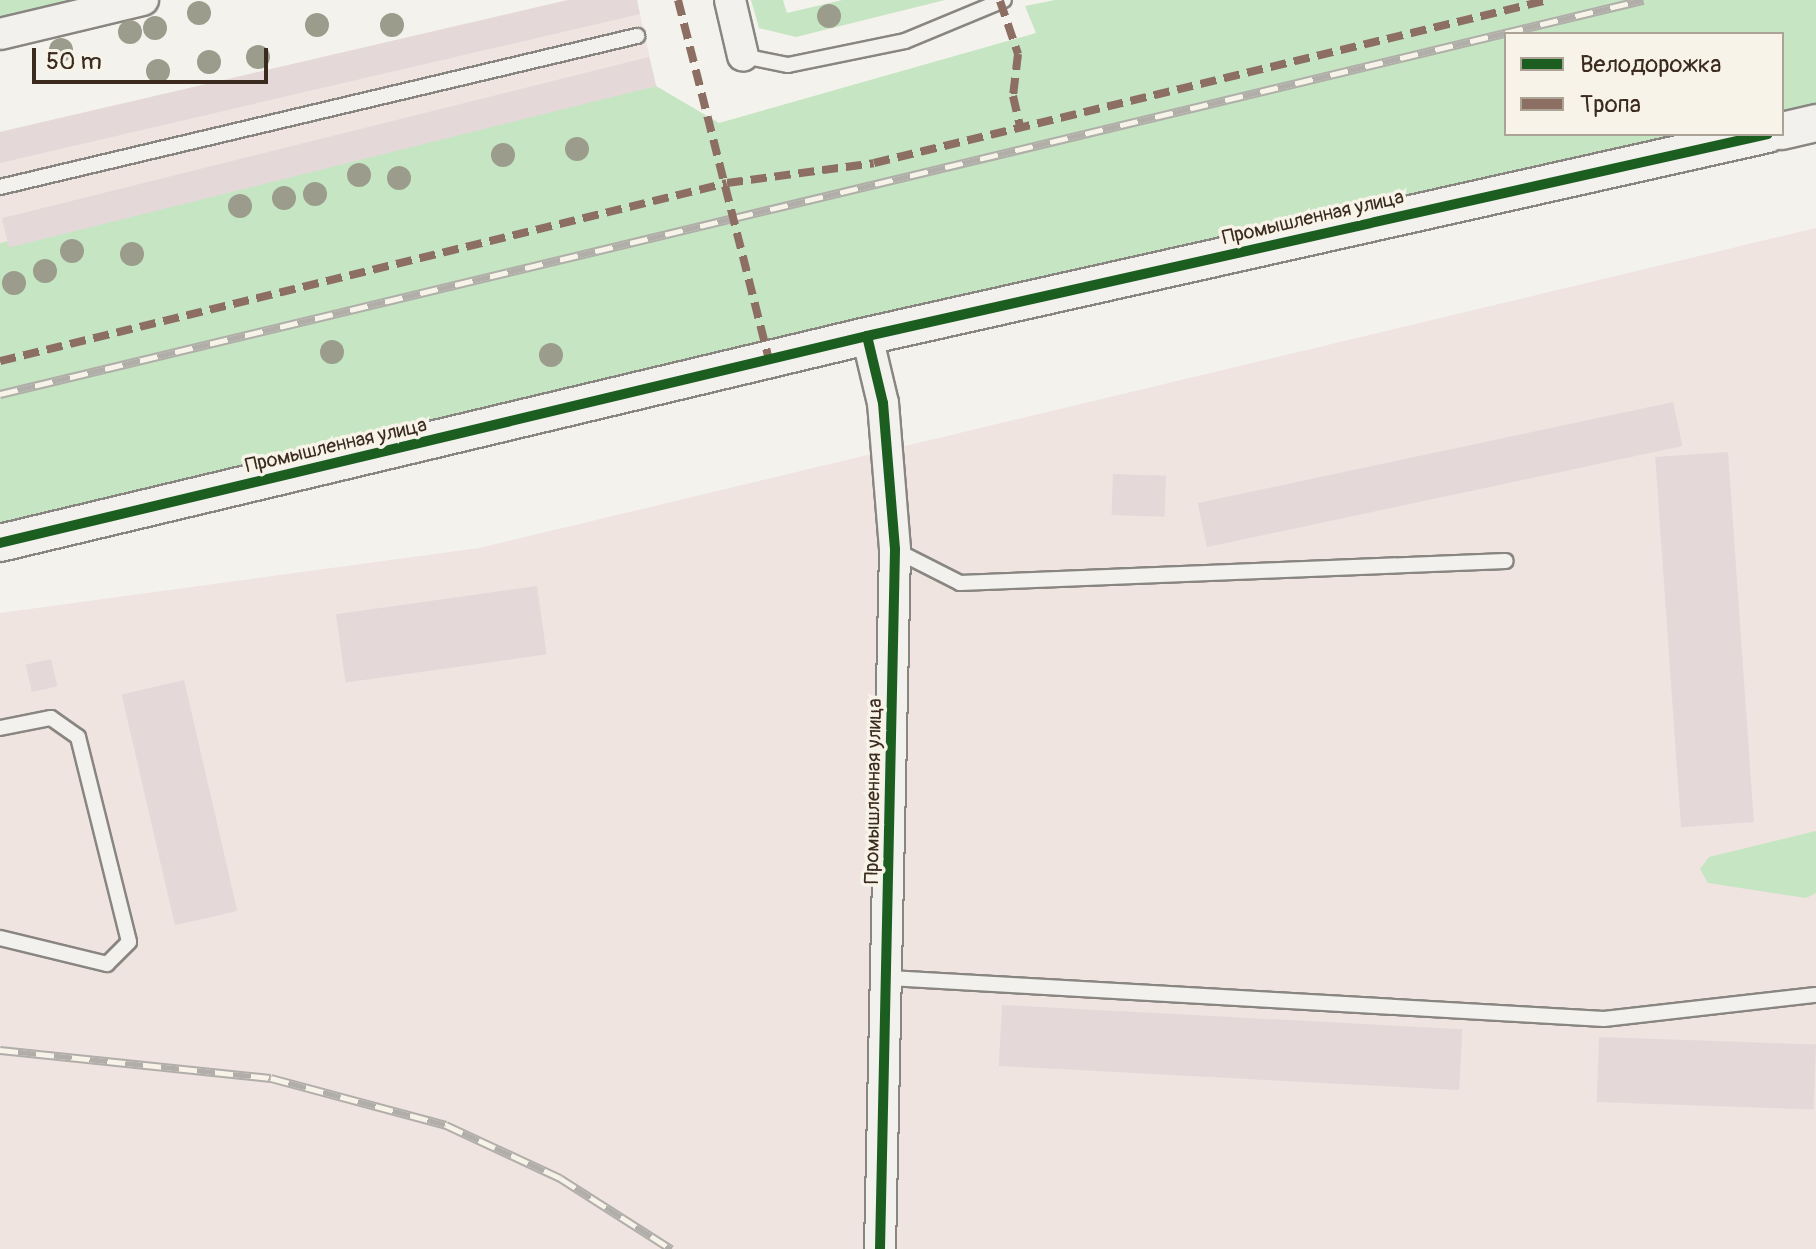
<!DOCTYPE html>
<html>
<head>
<meta charset="utf-8">
<style>
	body { margin:0 }
	#map { position:relative; width:1816px; height:1249px; overflow:hidden; background:#f4f2ec; font-family:Pangolin,sans-serif }
	div>[style] { position:absolute }
	[style*='--x'] { left:calc(var(--x)*1px); top:calc(var(--y)*1px); width:calc(var(--w)*1px); rotate:calc(var(--a)*1deg) }
	.built>* { inset:0; background:#efe4e0 }
	.green>* { inset:0; background:#c5e5c3 }
	.building>* { inset:0; background:#e4d8d9; transform-origin:0 0 }
	.roads { filter:drop-shadow(2px 0 #898580) drop-shadow(-2px 0 #898580) drop-shadow(0 2px #898580) drop-shadow(0 -2px #898580) }
	.service>* { height:14px; margin:-7px; padding:0 7px; transform-origin:7px; border-radius:7px; background:#f2f1ed }
	.minor>* { height:30px; margin:-15px; padding:0 15px; transform-origin:15px; border-radius:15px; background:#f2f1ed }
	.tertiary>* { height:36px; margin:-18px; padding:0 18px; transform-origin:18px; border-radius:18px; background:#f2f1ed }
	.rail>* { height:9px; margin-top:-4.5px; transform-origin:0; background:repeating-linear-gradient(90deg,#f7f3e8 0 18px,#b1aeaa 0 36px); box-sizing:border-box; border-block:2px solid #b1aeaa }
	.quiet>* { height:8px; margin-top:-4px; transform-origin:0; background:repeating-linear-gradient(90deg,#8d6e63 0 16px,transparent 0 24px) }
	.cycleway>* { height:10px; margin:-5px; padding:0 5px; transform-origin:5px; border-radius:5px; background:#1b5e20 }
	.trees>* { width:24px; height:24px; margin:-12px; border-radius:50%; background:#9c9c8d }
	span { translate:-50% -50%; white-space:nowrap; text-align:center; line-height:1.15; -webkit-text-stroke:7px #f7f3e8; paint-order:stroke }
	.street-label { font-size:20px; color:#3b2a1e }
	.legend { position:absolute; left:1504px; top:32px; width:280px; height:104px; box-sizing:border-box; background:#f7f3e8; border:2px solid #aca397; margin:0; padding:10px 14px; list-style:none; font-size:24px; color:#3b2a1e }
	.legend li { display:flex; align-items:center; gap:16px; height:40px }
	.legend b { width:40px; border:2px solid #aca397 }
	.scale { position:absolute; left:32px; top:48px; width:236px; height:36px; box-sizing:border-box; border:4px solid #3b2a1e; border-top:0; padding-left:10px; font-size:24px; line-height:28px; white-space:nowrap; color:#3b2a1e; -webkit-text-stroke:6px #f7f3e8; paint-order:stroke }
</style>
</head>
<body>
<div id="map">
	<div class="built">
		<div style="clip-path:polygon(568px 0,637px 0,656px 86px,0 243px,0 132px)"></div>
		<div style="clip-path:polygon(1816px 228px,1816px 1249px,0 1249px,0 613px,479px 548px)"></div>
	</div>
	<div class="green">
		<div style="clip-path:polygon(0 0,73px 0,0 19px)"></div>
		<div style="clip-path:polygon(751px 0,783px 0,787px 13px,842px 0,945px 0,796px 37px,759px 28px)"></div>
		<div style="clip-path:polygon(1055px 0,1816px 0,1816px 110px,1782px 118px,1782px 34px,1506px 34px,1506px 134px,1710px 134px,0 524px,0 243px,656px 86px,719px 123px,1036px 33px,1025px 6px)"></div>
		<div style="clip-path:polygon(1816px 831px,1816px 893px,1806px 898px,1708px 883px,1700px 869px,1709px 857px)"></div>
	</div>
	<div class="building">
		<div style="clip-path:polygon(568px 0,637px 0,640px 14px,0 163px,0 132px)"></div>
		<div style="left:649px;top:57px;width:30px;height:667px;rotate:76deg"></div>
		<div style="left:1673px;top:402px;width:45px;height:486px;rotate:78deg"></div>
		<div style="left:1728px;top:452px;width:371px;height:73px;rotate:86deg"></div>
		<div style="left:1113px;top:474px;width:53px;height:41px;rotate:2deg"></div>
		<div style="left:537px;top:586px;width:69px;height:203px;rotate:82deg"></div>
		<div style="left:51px;top:659px;width:28px;height:26px;rotate:77deg"></div>
		<div style="left:184px;top:680px;width:237px;height:64px;rotate:77deg"></div>
		<div style="left:1002px;top:1005px;width:461px;height:61px;rotate:3deg"></div>
		<div style="left:1599px;top:1037px;width:217px;height:65px;rotate:2deg"></div>
	</div>
	<div class="roads">
		<div class="service">
			<div style="--x:743;--y:56;--w:46;--a:11.3"></div>
			<div style="--x:788;--y:65;--w:119;--a:-11.6"></div>
			<div style="--x:905;--y:41;--w:107;--a:-22.5"></div>
			<div style="--x:0;--y:187;--w:655;--a:-13.34"></div>
			<div style="--x:895;--y:550;--w:73;--a:26.9"></div>
			<div style="--x:960;--y:583;--w:546;--a:-2.31"></div>
			<div style="--x:0;--y:728;--w:52;--a:-11.1"></div>
			<div style="--x:51;--y:718;--w:33;--a:35"></div>
			<div style="--x:78;--y:737;--w:211;--a:76"></div>
			<div style="--x:129;--y:942;--w:31;--a:135"></div>
			<div style="--x:107;--y:964;--w:110;--a:-166.3"></div>
			<div style="--x:889;--y:978;--w:716;--a:3.28"></div>
			<div style="--x:1604;--y:1019;--w:213;--a:-6.5"></div>
		</div>
		<div class="minor">
			<div style="--x:730;--y:0;--w:57;--a:76.9"></div>
			<div style="--x:0;--y:34;--w:147;--a:-13.4"></div>
			<div style="--x:867;--y:336;--w:69;--a:76.6"></div>
			<div style="--x:883;--y:403;--w:147;--a:85.3"></div>
			<div style="--x:895;--y:550;--w:699;--a:91.23"></div>
		</div>
		<div class="tertiary">
			<div style="--x:1782;--y:131;--w:35;--a:-13"></div>
			<div style="--x:0;--y:543;--w:891;--a:-13.43"></div>
			<div style="--x:867;--y:336;--w:923;--a:-12.64"></div>
		</div>
	</div>
	<div class="rail">
		<div style="--x:0;--y:394;--w:1690;--a:-13.49"></div>
		<div style="--x:0;--y:1050;--w:272;--a:5.9"></div>
		<div style="--x:271;--y:1078;--w:181;--a:15"></div>
		<div style="--x:446;--y:1125;--w:126;--a:24.9"></div>
		<div style="--x:560;--y:1178;--w:132;--a:32.6"></div>
	</div>
	<div class="quiet">
		<div style="--x:678;--y:0;--w:370;--a:75.8"></div>
		<div style="--x:1000;--y:1;--w:56;--a:71.2"></div>
		<div style="--x:1018;--y:54;--w:42;--a:96.8"></div>
		<div style="--x:1013;--y:96;--w:31;--a:77"></div>
		<div style="--x:0;--y:361;--w:748;--a:-13.76"></div>
		<div style="--x:727;--y:183;--w:148;--a:-7.7"></div>
		<div style="--x:874;--y:163;--w:693;--a:-13.6"></div>
	</div>
	<div class="cycleway">
		<div style="--x:867;--y:336;--w:69;--a:76.6"></div>
		<div style="--x:883;--y:403;--w:147;--a:85.3"></div>
		<div style="--x:895;--y:550;--w:699;--a:91.23"></div>
		<div style="--x:0;--y:543;--w:891;--a:-13.43"></div>
		<div style="--x:867;--y:336;--w:923;--a:-12.64"></div>
	</div>
	<div class="trees">
		<div style="left:199px;top:13px"></div>
		<div style="left:829px;top:16px"></div>
		<div style="left:317px;top:25px"></div>
		<div style="left:392px;top:25px"></div>
		<div style="left:155px;top:28px"></div>
		<div style="left:130px;top:32px"></div>
		<div style="left:61px;top:50px"></div>
		<div style="left:258px;top:57px"></div>
		<div style="left:209px;top:62px"></div>
		<div style="left:158px;top:71px"></div>
		<div style="left:577px;top:149px"></div>
		<div style="left:503px;top:155px"></div>
		<div style="left:359px;top:175px"></div>
		<div style="left:399px;top:178px"></div>
		<div style="left:315px;top:194px"></div>
		<div style="left:284px;top:198px"></div>
		<div style="left:240px;top:206px"></div>
		<div style="left:72px;top:251px"></div>
		<div style="left:132px;top:254px"></div>
		<div style="left:45px;top:271px"></div>
		<div style="left:14px;top:283px"></div>
		<div style="left:332px;top:352px"></div>
		<div style="left:551px;top:355px"></div>
	</div>
	<div class="street-label">
		<span style="left:1313px;top:217px;rotate:-13deg">Промышленная улица</span>
		<span style="left:336px;top:445px;rotate:-13deg">Промышленная улица</span>
		<span style="left:873px;top:791px;rotate:-89deg">Промышленная улица</span>
	</div>
	<ul class="legend">
	<li><b style="height:10px;background:#1b5e20"></b>Велодорожка</li>
	<li><b style="height:10px;background:#8d6e63"></b>Тропа</li>
	</ul>
	<div class="scale">50 m</div>
</div>
</body>
</html>
